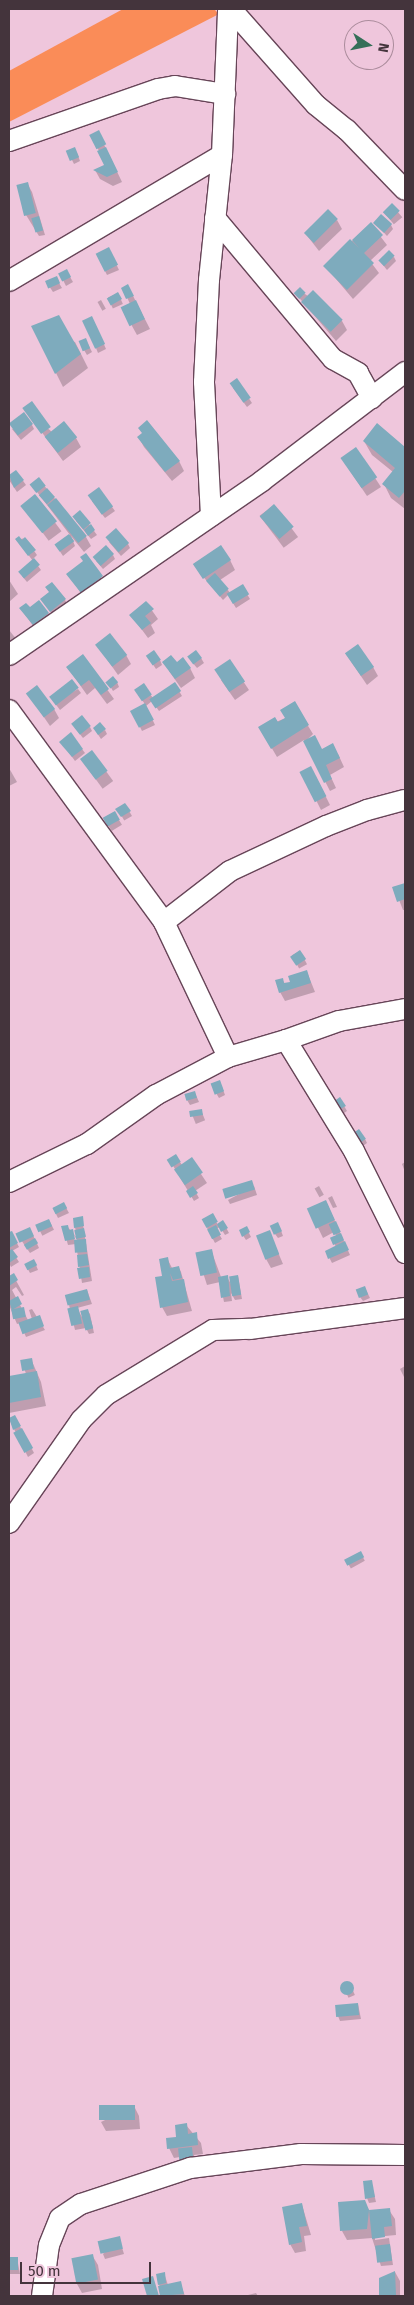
<!DOCTYPE html>
<html>
<head>
<meta charset="utf-8">
<style>
	body { margin:0 }
	#map { position:relative; width:414px; height:2305px; overflow:hidden; background:#efc6dc; font-family:"Fira Sans",sans-serif }
	div>[style] { position:absolute }
	[style*='--x'] { left:calc(var(--x)*1px); top:calc(var(--y)*1px); width:calc(var(--w)*1px); rotate:calc(var(--a)*1deg) }
	.green>* { inset:0; background:#fa8c58 }
	.shadow>* { inset:0; background:#0003; transform-origin:0 0 }
	.building>* { inset:0; background:#7eabbd; transform-origin:0 0 }
	.round { border-radius:50% }
	.roads { filter:drop-shadow(1px 0 #674558) drop-shadow(-1px 0 #674558) drop-shadow(0 1px #674558) drop-shadow(0 -1px #674558) }
	.minor>* { height:20px; margin:-10px; padding:0 10px; transform-origin:10px; border-radius:10px; background:#fff }
	span { translate:-50% -50%; white-space:nowrap; text-align:center; line-height:1.15; -webkit-text-stroke:4px #efc6dc; paint-order:stroke }
	.frame { position:absolute; inset:0; border:10px solid #44343c; pointer-events:none }
	.north { position:absolute; left:344px; top:20px; width:50px; height:50px; box-sizing:border-box; background:#efc6dc; border:1px solid #ab8c9c; border-radius:50%; rotate:101deg; font-size:14px; font-weight:700; line-height:20px; text-align:center; color:#44343c }
	.north::after { content:''; display:block; margin:auto; width:18px; height:22px; background:#356f58; clip-path:polygon(50% 0,100% 100%,50% 72%,0 100%) }
	.scale { position:absolute; left:20px; top:2262px; width:131px; height:22px; box-sizing:border-box; border:2px solid #44343c; border-top:0; padding-left:6px; font-size:15px; line-height:18px; white-space:nowrap; color:#44343c; -webkit-text-stroke:4px #efc6dc; paint-order:stroke }
</style>
</head>
<body>
<div id="map">
	<div class="green">
		<div style="clip-path:polygon(123px 9px,214px 9px,219px 14px,9px 122px,9px 71px)"></div>
	</div>
	<div class="shadow">
		<div style="clip-path:polygon(98px 132px,122px 182px,113px 186px,100px 179px,95px 170px,106px 165px,91px 135px)"></div>
		<div style="clip-path:polygon(68px 152px,77px 153px,80px 161px,74px 164px)"></div>
		<div style="clip-path:polygon(27px 183px,32px 192px,45px 235px,39px 236px,26px 215px)"></div>
		<div style="left:392px;top:205px;width:16px;height:11px;rotate:50deg"></div>
		<div style="clip-path:polygon(337px 220px,342px 229px,319px 251px,305px 233px)"></div>
		<div style="clip-path:polygon(375px 223px,391px 225px,393px 229px,387px 236px)"></div>
		<div style="clip-path:polygon(371px 224px,387px 245px,370px 261px,379px 273px,353px 299px,325px 266px)"></div>
		<div style="clip-path:polygon(111px 253px,119px 270px,107px 275px,105px 271px)"></div>
		<div style="clip-path:polygon(394px 257px,396px 261px,387px 270px,379px 260px)"></div>
		<div style="clip-path:polygon(66px 270px,73px 282px,66px 286px,60px 274px)"></div>
		<div style="clip-path:polygon(56px 278px,62px 288px,53px 292px,47px 283px)"></div>
		<div style="clip-path:polygon(123px 288px,130px 290px,150px 329px,137px 335px,132px 326px,130px 304px)"></div>
		<div style="left:118px;top:293px;width:12px;height:11px;rotate:66deg"></div>
		<div style="clip-path:polygon(295px 293px,305px 294px,342px 321px,347px 330px,336px 341px)"></div>
		<div style="left:101px;top:300px;width:10px;height:4px;rotate:61deg"></div>
		<div style="clip-path:polygon(94px 322px,106px 349px,98px 353px,96px 348px)"></div>
		<div style="clip-path:polygon(33px 327px,75px 342px,88px 368px,63px 387px)"></div>
		<div style="clip-path:polygon(88px 344px,92px 352px,87px 355px,84px 350px)"></div>
		<div style="clip-path:polygon(236px 379px,252px 403px,247px 407px,233px 388px)"></div>
		<div style="clip-path:polygon(24px 408px,52px 432px,76px 438px,81px 447px,63px 461px)"></div>
		<div style="clip-path:polygon(31px 423px,34px 429px,21px 440px,12px 429px)"></div>
		<div style="clip-path:polygon(378px 425px,405px 448px,405px 509px,391px 498px,384px 484px,393px 472px,372px 455px,364px 441px)"></div>
		<div style="clip-path:polygon(143px 434px,179px 461px,184px 471px,172px 481px,144px 447px,139px 438px)"></div>
		<div style="clip-path:polygon(356px 449px,381px 487px,367px 496px,348px 468px)"></div>
		<div style="clip-path:polygon(16px 471px,26px 485px,17px 492px,9px 480px)"></div>
		<div style="clip-path:polygon(38px 478px,86px 537px,91px 546px,84px 552px,71px 536px,75px 546px,63px 556px,59px 550px,56px 546px,70px 535px,34px 488px)"></div>
		<div style="clip-path:polygon(99px 489px,115px 511px,105px 518px,92px 501px)"></div>
		<div style="left:35px;top:496px;width:44px;height:16px;rotate:53deg"></div>
		<div style="left:274px;top:505px;width:40px;height:18px;rotate:53deg"></div>
		<div style="clip-path:polygon(80px 512px,97px 535px,91px 539px,76px 521px)"></div>
		<div style="clip-path:polygon(25px 538px,37px 555px,33px 559px,41px 570px,27px 582px,22px 576px,33px 561px,17px 540px)"></div>
		<div style="clip-path:polygon(109px 542px,128px 544px,130px 548px,121px 556px)"></div>
		<div style="clip-path:polygon(86px 555px,107px 586px,87px 602px,68px 574px,84px 562px)"></div>
		<div style="clip-path:polygon(113px 555px,115px 559px,103px 569px,96px 561px)"></div>
		<div style="clip-path:polygon(230px 560px,235px 570px,220px 580px,231px 594px,242px 586px,250px 599px,236px 608px,228px 595px,223px 600px,200px 573px)"></div>
		<div style="clip-path:polygon(9px 580px,18px 594px,9px 602px)"></div>
		<div style="clip-path:polygon(42px 599px,65px 600px,70px 609px,56px 620px)"></div>
		<div style="clip-path:polygon(146px 602px,158px 619px,151px 625px,155px 633px,148px 638px,131px 615px)"></div>
		<div style="clip-path:polygon(21px 609px,48px 613px,53px 622px,39px 634px)"></div>
		<div style="clip-path:polygon(9px 630px,21px 645px,9px 656px)"></div>
		<div style="clip-path:polygon(97px 645px,126px 655px,131px 664px,118px 675px)"></div>
		<div style="clip-path:polygon(346px 654px,373px 667px,378px 676px,367px 685px)"></div>
		<div style="clip-path:polygon(83px 656px,114px 699px,107px 704px,95px 688px,87px 695px,68px 668px)"></div>
		<div style="clip-path:polygon(201px 658px,204px 663px,197px 668px,192px 662px)"></div>
		<div style="clip-path:polygon(150px 660px,160px 660px,162px 665px,156px 669px)"></div>
		<div style="clip-path:polygon(190px 668px,195px 678px,181px 688px,169px 671px)"></div>
		<div style="clip-path:polygon(221px 680px,243px 681px,249px 690px,235px 700px)"></div>
		<div style="clip-path:polygon(117px 682px,119px 687px,113px 691px,110px 686px)"></div>
		<div style="clip-path:polygon(175px 684px,182px 696px,159px 711px,152px 701px,146px 706px,155px 725px,142px 731px,132px 711px,145px 704px,138px 695px,143px 685px,153px 698px)"></div>
		<div style="clip-path:polygon(78px 689px,81px 693px,60px 710px,54px 702px)"></div>
		<div style="clip-path:polygon(28px 694px,54px 709px,59px 718px,50px 726px)"></div>
		<div style="clip-path:polygon(294px 703px,313px 734px,306px 741px,322px 750px,338px 754px,344px 767px,330px 775px,336px 788px,330px 791px,304px 740px,277px 757px,260px 728px,286px 718px)"></div>
		<div style="clip-path:polygon(90px 727px,92px 731px,83px 738px,75px 728px)"></div>
		<div style="clip-path:polygon(105px 730px,107px 734px,101px 739px,97px 733px)"></div>
		<div style="clip-path:polygon(64px 746px,82px 749px,85px 753px,75px 761px)"></div>
		<div style="left:92px;top:752px;width:36px;height:13px;rotate:54deg"></div>
		<div style="clip-path:polygon(9px 768px,17px 782px,9px 786px)"></div>
		<div style="clip-path:polygon(302px 772px,316px 777px,330px 805px,321px 810px)"></div>
		<div style="left:125px;top:804px;width:14px;height:9px;rotate:60deg"></div>
		<div style="left:114px;top:812px;width:15px;height:12px;rotate:58deg"></div>
		<div style="clip-path:polygon(405px 884px,405px 910px,403px 910px,394px 887px)"></div>
		<div style="left:300px;top:951px;width:15px;height:9px;rotate:62deg"></div>
		<div style="clip-path:polygon(307px 972px,315px 992px,285px 1001px,280px 992px,282px 979px,285px 984px,291px 983px)"></div>
		<div style="clip-path:polygon(220px 1082px,225px 1095px,219px 1098px,216px 1093px)"></div>
		<div style="clip-path:polygon(195px 1093px,199px 1102px,190px 1105px,187px 1100px)"></div>
		<div style="clip-path:polygon(340px 1099px,347px 1111px,344px 1113px,349px 1122px,344px 1124px,335px 1102px)"></div>
		<div style="left:201px;top:1110px;width:11px;height:10px;rotate:68deg"></div>
		<div style="clip-path:polygon(352px 1135px,365px 1139px,367px 1143px,360px 1148px)"></div>
		<div style="clip-path:polygon(176px 1156px,182px 1165px,201px 1174px,207px 1183px,195px 1191px,199px 1198px,194px 1201px,172px 1164px)"></div>
		<div style="clip-path:polygon(405px 1162px,405px 1172px,402px 1164px)"></div>
		<div style="clip-path:polygon(254px 1186px,257px 1195px,230px 1204px,228px 1200px)"></div>
		<div style="left:319px;top:1186px;width:10px;height:5px;rotate:61deg"></div>
		<div style="clip-path:polygon(332px 1196px,337px 1207px,333px 1208px,328px 1198px)"></div>
		<div style="clip-path:polygon(326px 1201px,350px 1255px,332px 1263px,326px 1251px,336px 1247px,332px 1239px,337px 1237px,334px 1232px,323px 1238px,309px 1209px)"></div>
		<div style="clip-path:polygon(64px 1204px,69px 1213px,58px 1218px,53px 1208px)"></div>
		<div style="clip-path:polygon(212px 1215px,218px 1225px,223px 1222px,229px 1233px,225px 1235px,220px 1227px,216px 1229px,222px 1239px,215px 1243px,207px 1228px)"></div>
		<div style="clip-path:polygon(evenodd,82px 1218px,92px 1281px,82px 1283px,76px 1244px,68px 1245px,63px 1227px,67px 1226px,77px 1238px,75px 1227px,82px 1218px,73px 1233px,78px 1242px,75px 1242px,73px 1233px)"></div>
		<div style="left:49px;top:1220px;width:11px;height:13px;rotate:63deg"></div>
		<div style="clip-path:polygon(246px 1227px,251px 1237px,246px 1240px,240px 1231px)"></div>
		<div style="clip-path:polygon(280px 1228px,283px 1236px,278px 1238px,275px 1234px)"></div>
		<div style="clip-path:polygon(269px 1231px,283px 1264px,271px 1268px,266px 1259px)"></div>
		<div style="clip-path:polygon(11px 1232px,19px 1247px,12px 1251px,19px 1262px,11px 1267px,9px 1263px)"></div>
		<div style="clip-path:polygon(32px 1233px,39px 1248px,30px 1253px,17px 1234px)"></div>
		<div style="clip-path:polygon(211px 1250px,221px 1277px,227px 1277px,231px 1284px,238px 1276px,242px 1299px,235px 1300px,231px 1293px,232px 1301px,224px 1302px,220px 1282px,207px 1285px,197px 1254px)"></div>
		<div style="clip-path:polygon(167px 1258px,172px 1268px,179px 1268px,181px 1272px,192px 1311px,167px 1316px,162px 1307px)"></div>
		<div style="clip-path:polygon(25px 1264px,36px 1265px,38px 1270px,30px 1273px)"></div>
		<div style="clip-path:polygon(13px 1275px,24px 1295px,22px 1296px,16px 1287px,12px 1290px,28px 1320px,32px 1319px,29px 1310px,32px 1309px,45px 1330px,26px 1337px,20px 1323px,17px 1324px,9px 1305px,9px 1278px)"></div>
		<div style="clip-path:polygon(365px 1288px,370px 1298px,363px 1301px,360px 1297px)"></div>
		<div style="clip-path:polygon(87px 1290px,92px 1304px,77px 1308px,82px 1317px,87px 1310px,90px 1314px,94px 1333px,89px 1334px,86px 1328px,75px 1330px,69px 1305px)"></div>
		<div style="clip-path:polygon(31px 1359px,41px 1382px,46px 1406px,9px 1413px,9px 1377px,26px 1374px,22px 1361px)"></div>
		<div style="clip-path:polygon(405px 1366px,405px 1379px,400px 1369px)"></div>
		<div style="clip-path:polygon(15px 1417px,34px 1453px,28px 1457px,9px 1419px)"></div>
		<div style="left:360px;top:1552px;width:10px;height:16px;rotate:61deg"></div>
		<div style="left:350px;top:1984px;width:12px;height:7px;rotate:66deg"></div>
		<div style="clip-path:polygon(358px 2004px,361px 2019px,340px 2021px,338px 2016px)"></div>
		<div style="clip-path:polygon(134px 2106px,139px 2116px,140px 2129px,106px 2131px,101px 2122px)"></div>
		<div style="clip-path:polygon(186px 2125px,201px 2143px,203px 2154px,194px 2155px,196px 2169px,180px 2157px,174px 2158px,169px 2148px)"></div>
		<div style="clip-path:polygon(371px 2181px,376px 2202px,369px 2203px,367px 2198px)"></div>
		<div style="clip-path:polygon(364px 2201px,370px 2212px,389px 2210px,395px 2219px,396px 2235px,375px 2237px,375px 2240px,389px 2238px,393px 2265px,381px 2266px,372px 2238px,347px 2240px,342px 2231px)"></div>
		<div style="clip-path:polygon(302px 2205px,311px 2235px,304px 2236px,306px 2251px,295px 2253px,290px 2244px)"></div>
		<div style="clip-path:polygon(119px 2238px,124px 2254px,105px 2259px,103px 2254px)"></div>
		<div style="clip-path:polygon(92px 2255px,98px 2265px,102px 2289px,82px 2293px,77px 2284px)"></div>
		<div style="clip-path:polygon(9px 2258px,17px 2258px,20px 2274px,10px 2274px)"></div>
		<div style="clip-path:polygon(395px 2272px,400px 2281px,400px 2296px,405px 2296px,381px 2296px,380px 2279px)"></div>
		<div style="clip-path:polygon(164px 2273px,168px 2285px,180px 2283px,185px 2296px,162px 2296px,159px 2284px)"></div>
		<div style="clip-path:polygon(256px 2293px,258px 2296px,248px 2296px,248px 2295px)"></div>
	</div>
	<div class="building">
		<div style="left:99px;top:130px;width:16px;height:11px;rotate:63deg"></div>
		<div style="left:75px;top:147px;width:11px;height:10px;rotate:68deg"></div>
		<div style="clip-path:polygon(106px 147px,118px 172px,107px 177px,93px 170px,104px 165px,97px 151px)"></div>
		<div style="left:28px;top:182px;width:32px;height:12px;rotate:76deg"></div>
		<div style="left:392px;top:203px;width:11px;height:13px;rotate:45deg"></div>
		<div style="left:328px;top:209px;width:14px;height:34px;rotate:45deg"></div>
		<div style="left:381px;top:214px;width:15px;height:12px;rotate:42deg"></div>
		<div style="left:39px;top:216px;width:15px;height:8px;rotate:74deg"></div>
		<div style="clip-path:polygon(371px 222px,383px 235px,364px 253px,374px 263px,347px 290px,323px 266px,350px 239px,359px 248px,352px 240px)"></div>
		<div style="left:109px;top:247px;width:20px;height:15px;rotate:63deg"></div>
		<div style="left:389px;top:250px;width:8px;height:15px;rotate:45deg"></div>
		<div style="left:67px;top:269px;width:9px;height:10px;rotate:63deg"></div>
		<div style="left:57px;top:276px;width:8px;height:13px;rotate:67deg"></div>
		<div style="clip-path:polygon(128px 284px,134px 296px,126px 299px,121px 288px)"></div>
		<div style="left:300px;top:287px;width:8px;height:9px;rotate:45deg"></div>
		<div style="left:313px;top:290px;width:42px;height:17px;rotate:45deg"></div>
		<div style="left:118px;top:292px;width:8px;height:13px;rotate:60deg"></div>
		<div style="left:136px;top:300px;width:21px;height:17px;rotate:65deg"></div>
		<div style="clip-path:polygon(59px 315px,81px 354px,55px 374px,31px 326px)"></div>
		<div style="left:92px;top:316px;width:31px;height:11px;rotate:65deg"></div>
		<div style="left:86px;top:338px;width:11px;height:8px;rotate:68deg"></div>
		<div style="left:237px;top:378px;width:24px;height:9px;rotate:55deg"></div>
		<div style="left:32px;top:401px;width:32px;height:12px;rotate:54deg"></div>
		<div style="left:24px;top:412px;width:15px;height:19px;rotate:53deg"></div>
		<div style="clip-path:polygon(147px 420px,180px 461px,165px 472px,137px 437px,142px 433px,138px 428px)"></div>
		<div style="left:64px;top:421px;width:21px;height:25px;rotate:51deg"></div>
		<div style="clip-path:polygon(377px 423px,405px 447px,405px 491px,399px 498px,382px 484px,395px 468px,363px 441px)"></div>
		<div style="left:356px;top:447px;width:37px;height:19px;rotate:55deg"></div>
		<div style="clip-path:polygon(16px 470px,24px 480px,14px 488px,9px 475px)"></div>
		<div style="left:39px;top:477px;width:11px;height:12px;rotate:52deg"></div>
		<div style="left:99px;top:487px;width:24px;height:14px;rotate:54deg"></div>
		<div style="left:47px;top:488px;width:12px;height:11px;rotate:48deg"></div>
		<div style="left:35px;top:494px;width:35px;height:19px;rotate:51deg"></div>
		<div style="left:56px;top:498px;width:49px;height:11px;rotate:51deg"></div>
		<div style="left:274px;top:504px;width:30px;height:19px;rotate:49deg"></div>
		<div style="left:80px;top:510px;width:17px;height:10px;rotate:50deg"></div>
		<div style="clip-path:polygon(91px 524px,95px 530px,88px 536px,84px 530px)"></div>
		<div style="left:116px;top:528px;width:20px;height:14px;rotate:49deg"></div>
		<div style="left:69px;top:534px;width:9px;height:18px;rotate:54deg"></div>
		<div style="clip-path:polygon(19px 536px,22px 540px,25px 537px,36px 550px,28px 556px,15px 539px)"></div>
		<div style="left:106px;top:545px;width:12px;height:18px;rotate:48deg"></div>
		<div style="left:221px;top:545px;width:18px;height:34px;rotate:56deg"></div>
		<div style="clip-path:polygon(86px 553px,103px 576px,81px 593px,66px 574px,83px 561px,80px 557px)"></div>
		<div style="left:34px;top:558px;width:9px;height:21px;rotate:49deg"></div>
		<div style="left:215px;top:573px;width:21px;height:12px;rotate:49deg"></div>
		<div style="clip-path:polygon(52px 582px,66px 599px,50px 612px,40px 599px,49px 592px,45px 587px)"></div>
		<div style="left:243px;top:584px;width:12px;height:19px;rotate:59deg"></div>
		<div style="clip-path:polygon(39px 600px,49px 613px,33px 625px,19px 608px,26px 603px,30px 607px)"></div>
		<div style="clip-path:polygon(146px 601px,154px 609px,145px 616px,151px 623px,142px 630px,129px 615px)"></div>
		<div style="left:110px;top:633px;width:28px;height:19px;rotate:52deg"></div>
		<div style="left:358px;top:644px;width:28px;height:16px;rotate:55deg"></div>
		<div style="left:154px;top:650px;width:12px;height:10px;rotate:55deg"></div>
		<div style="left:196px;top:650px;width:10px;height:11px;rotate:53deg"></div>
		<div style="clip-path:polygon(83px 654px,109px 689px,101px 695px,89px 680px,81px 686px,66px 667px)"></div>
		<div style="clip-path:polygon(171px 655px,177px 662px,183px 657px,191px 668px,175px 679px,162px 662px)"></div>
		<div style="left:230px;top:659px;width:27px;height:19px;rotate:56deg"></div>
		<div style="left:113px;top:676px;width:8px;height:10px;rotate:50deg"></div>
		<div style="left:72px;top:679px;width:11px;height:29px;rotate:52deg"></div>
		<div style="left:175px;top:682px;width:11px;height:31px;rotate:56deg"></div>
		<div style="left:144px;top:683px;width:14px;height:12px;rotate:56deg"></div>
		<div style="left:37px;top:685px;width:30px;height:14px;rotate:53deg"></div>
		<div style="clip-path:polygon(295px 701px,309px 725px,271px 749px,258px 727px,275px 717px,278px 722px,285px 718px,280px 710px)"></div>
		<div style="left:145px;top:703px;width:19px;height:17px;rotate:62deg"></div>
		<div style="left:82px;top:715px;width:14px;height:14px;rotate:51deg"></div>
		<div style="clip-path:polygon(100px 722px,106px 729px,98px 735px,93px 728px)"></div>
		<div style="clip-path:polygon(71px 732px,83px 749px,72px 757px,59px 742px)"></div>
		<div style="clip-path:polygon(315px 735px,322px 749px,333px 743px,340px 758px,326px 765px,332px 779px,324px 783px,303px 741px)"></div>
		<div style="left:92px;top:750px;width:26px;height:15px;rotate:53deg"></div>
		<div style="left:311px;top:766px;width:34px;height:13px;rotate:63deg"></div>
		<div style="clip-path:polygon(125px 803px,131px 811px,121px 817px,115px 809px)"></div>
		<div style="left:115px;top:811px;width:10px;height:14px;rotate:61deg"></div>
		<div style="clip-path:polygon(405px 883px,405px 899px,397px 902px,392px 887px)"></div>
		<div style="left:300px;top:950px;width:11px;height:12px;rotate:56deg"></div>
		<div style="clip-path:polygon(307px 970px,311px 983px,279px 993px,275px 980px,283px 978px,284px 983px,290px 982px,288px 976px)"></div>
		<div style="left:220px;top:1080px;width:12px;height:10px;rotate:70deg"></div>
		<div style="left:195px;top:1091px;width:7px;height:11px;rotate:74deg"></div>
		<div style="clip-path:polygon(340px 1097px,346px 1106px,338px 1110px,333px 1102px)"></div>
		<div style="left:202px;top:1109px;width:6px;height:13px;rotate:81deg"></div>
		<div style="left:359px;top:1129px;width:12px;height:11px;rotate:55deg"></div>
		<div style="left:176px;top:1154px;width:9px;height:11px;rotate:58deg"></div>
		<div style="left:192px;top:1157px;width:19px;height:22px;rotate:55deg"></div>
		<div style="left:252px;top:1180px;width:10px;height:31px;rotate:73deg"></div>
		<div style="clip-path:polygon(193px 1186px,198px 1193px,190px 1198px,186px 1191px)"></div>
		<div style="left:326px;top:1200px;width:22px;height:21px;rotate:66deg"></div>
		<div style="left:64px;top:1202px;width:7px;height:13px;rotate:63deg"></div>
		<div style="left:213px;top:1213px;width:10px;height:13px;rotate:61deg"></div>
		<div style="clip-path:polygon(83px 1216px,84px 1226px,74px 1228px,73px 1218px)"></div>
		<div style="left:49px;top:1219px;width:8px;height:15px;rotate:67deg"></div>
		<div style="clip-path:polygon(223px 1220px,228px 1228px,221px 1232px,217px 1224px)"></div>
		<div style="left:336px;top:1221px;width:12px;height:8px;rotate:66deg"></div>
		<div style="left:278px;top:1222px;width:10px;height:9px;rotate:66deg"></div>
		<div style="clip-path:polygon(68px 1225px,69px 1230px,73px 1229px,75px 1239px,65px 1241px,61px 1226px)"></div>
		<div style="left:216px;top:1225px;width:11px;height:10px;rotate:63deg"></div>
		<div style="clip-path:polygon(247px 1226px,250px 1232px,242px 1237px,239px 1230px)"></div>
		<div style="left:30px;top:1227px;width:10px;height:16px;rotate:66deg"></div>
		<div style="left:84px;top:1228px;width:9px;height:10px;rotate:77deg"></div>
		<div style="left:270px;top:1230px;width:26px;height:15px;rotate:69deg"></div>
		<div style="clip-path:polygon(12px 1231px,18px 1243px,9px 1248px,9px 1232px)"></div>
		<div style="left:341px;top:1233px;width:8px;height:12px;rotate:67deg"></div>
		<div style="left:35px;top:1238px;width:6px;height:13px;rotate:59deg"></div>
		<div style="left:86px;top:1239px;width:13px;height:12px;rotate:86deg"></div>
		<div style="clip-path:polygon(345px 1241px,349px 1250px,328px 1259px,325px 1251px)"></div>
		<div style="clip-path:polygon(12px 1249px,18px 1257px,9px 1263px,9px 1251px)"></div>
		<div style="left:212px;top:1249px;width:24px;height:17px;rotate:78deg"></div>
		<div style="clip-path:polygon(87px 1254px,89px 1265px,78px 1267px,77px 1255px)"></div>
		<div style="clip-path:polygon(168px 1257px,170px 1268px,179px 1266px,182px 1278px,173px 1280px,170px 1273px,172px 1281px,184px 1279px,188px 1302px,160px 1308px,155px 1277px,162px 1276px,159px 1259px)"></div>
		<div style="left:34px;top:1259px;width:7px;height:11px;rotate:63deg"></div>
		<div style="clip-path:polygon(89px 1267px,90px 1277px,79px 1279px,77px 1268px)"></div>
		<div style="clip-path:polygon(14px 1273px,18px 1280px,9px 1286px,9px 1276px)"></div>
		<div style="clip-path:polygon(228px 1275px,230px 1296px,221px 1298px,218px 1277px)"></div>
		<div style="left:238px;top:1275px;width:20px;height:9px;rotate:81deg"></div>
		<div style="left:365px;top:1286px;width:9px;height:10px;rotate:69deg"></div>
		<div style="left:87px;top:1289px;width:11px;height:23px;rotate:75deg"></div>
		<div style="clip-path:polygon(18px 1296px,22px 1304px,12px 1310px,9px 1301px)"></div>
		<div style="left:78px;top:1306px;width:18px;height:11px;rotate:77deg"></div>
		<div style="left:24px;top:1307px;width:10px;height:13px;rotate:79deg"></div>
		<div style="left:88px;top:1309px;width:20px;height:8px;rotate:75deg"></div>
		<div style="left:40px;top:1315px;width:12px;height:23px;rotate:70deg"></div>
		<div style="left:32px;top:1358px;width:11px;height:12px;rotate:80deg"></div>
		<div style="clip-path:polygon(37px 1371px,41px 1397px,9px 1403px,9px 1376px)"></div>
		<div style="clip-path:polygon(15px 1415px,21px 1426px,13px 1430px,9px 1418px)"></div>
		<div style="left:22px;top:1428px;width:23px;height:10px;rotate:61deg"></div>
		<div style="left:361px;top:1551px;width:7px;height:19px;rotate:63deg"></div>
		<div class="round" style="left:340px;top:1981px;width:14px;height:14px"></div>
		<div style="left:358px;top:2003px;width:12px;height:23px;rotate:85deg"></div>
		<div style="left:135px;top:2105px;width:15px;height:36px;rotate:90deg"></div>
		<div style="clip-path:polygon(187px 2123px,188px 2134px,197px 2132px,198px 2145px,167px 2149px,166px 2138px,176px 2137px,175px 2125px)"></div>
		<div style="left:192px;top:2147px;width:18px;height:14px;rotate:84deg"></div>
		<div style="clip-path:polygon(372px 2180px,375px 2197px,365px 2199px,363px 2181px)"></div>
		<div style="clip-path:polygon(365px 2200px,369px 2210px,367px 2229px,340px 2231px,338px 2202px)"></div>
		<div style="clip-path:polygon(302px 2203px,307px 2226px,299px 2227px,302px 2242px,289px 2245px,282px 2207px)"></div>
		<div style="clip-path:polygon(390px 2208px,392px 2226px,384px 2227px,385px 2237px,372px 2239px,369px 2210px)"></div>
		<div style="left:120px;top:2236px;width:13px;height:23px;rotate:77deg"></div>
		<div style="left:390px;top:2244px;width:17px;height:15px;rotate:83deg"></div>
		<div style="left:93px;top:2254px;width:26px;height:22px;rotate:79deg"></div>
		<div style="left:9px;top:2257px;width:9px;height:13px"></div>
		<div style="clip-path:polygon(395px 2271px,396px 2295px,405px 2296px,379px 2296px,379px 2278px)"></div>
		<div style="clip-path:polygon(165px 2272px,166px 2283px,158px 2285px,156px 2274px)"></div>
		<div style="clip-path:polygon(153px 2276px,159px 2296px,147px 2296px,142px 2279px)"></div>
		<div style="clip-path:polygon(181px 2281px,184px 2294px,160px 2296px,158px 2286px)"></div>
	</div>
	<div class="roads">
		<div class="minor">
			<div style="--x:231;--y:9;--w:128;--a:48.5"></div>
			<div style="--x:316;--y:105;--w:40;--a:39"></div>
			<div style="--x:347;--y:130;--w:83;--a:46"></div>
			<div style="--x:9;--y:141;--w:158;--a:-19.2"></div>
			<div style="--x:158;--y:89;--w:17;--a:-10"></div>
			<div style="--x:175;--y:86;--w:51;--a:9.1"></div>
			<div style="--x:215;--y:218;--w:184;--a:50.1"></div>
			<div style="--x:333;--y:359;--w:29;--a:29"></div>
			<div style="--x:358;--y:373;--w:29;--a:61"></div>
			<div style="--x:9;--y:281;--w:247;--a:-30.6"></div>
			<div style="--x:211;--y:516;--w:134;--a:-93"></div>
			<div style="--x:204;--y:382;--w:102;--a:-87.2"></div>
			<div style="--x:209;--y:280;--w:126;--a:-84.1"></div>
			<div style="--x:222;--y:155;--w:146;--a:-87.6"></div>
			<div style="--x:9;--y:655;--w:307;--a:-34.5"></div>
			<div style="--x:262;--y:481;--w:180;--a:-37.3"></div>
			<div style="--x:9;--y:710;--w:263;--a:53.8"></div>
			<div style="--x:405;--y:1009;--w:67;--a:169.7"></div>
			<div style="--x:339;--y:1021;--w:56;--a:160.3"></div>
			<div style="--x:286;--y:1040;--w:130;--a:58.5"></div>
			<div style="--x:354;--y:1151;--w:114;--a:63.4"></div>
			<div style="--x:228;--y:1057;--w:149;--a:-115.4"></div>
			<div style="--x:164;--y:922;--w:83;--a:-37.7"></div>
			<div style="--x:230;--y:871;--w:106;--a:-25.1"></div>
			<div style="--x:326;--y:826;--w:44;--a:-21.3"></div>
			<div style="--x:367;--y:810;--w:39;--a:-15"></div>
			<div style="--x:9;--y:1182;--w:87;--a:-26"></div>
			<div style="--x:87;--y:1144;--w:85;--a:-35.4"></div>
			<div style="--x:156;--y:1095;--w:81;--a:-27.8"></div>
			<div style="--x:228;--y:1057;--w:60;--a:-16.3"></div>
			<div style="--x:9;--y:1523;--w:126;--a:-55"></div>
			<div style="--x:81;--y:1420;--w:35;--a:-45"></div>
			<div style="--x:106;--y:1395;--w:125;--a:-31.3"></div>
			<div style="--x:213;--y:1330;--w:37;--a:-2"></div>
			<div style="--x:250;--y:1329;--w:156;--a:-7.7"></div>
			<div style="--x:42;--y:2296;--w:51;--a:-82.2"></div>
			<div style="--x:49;--y:2245;--w:29;--a:-68"></div>
			<div style="--x:60;--y:2218;--w:25;--a:-34"></div>
			<div style="--x:81;--y:2204;--w:115;--a:-18.3"></div>
			<div style="--x:190;--y:2168;--w:112;--a:-7.2"></div>
			<div style="--x:301;--y:2154;--w:104;--a:0.6"></div>
		</div>
	</div>
	<div class="frame"></div>
	<div class="north">N</div>
	<div class="scale">50 m</div>
</div>
</body>
</html>
